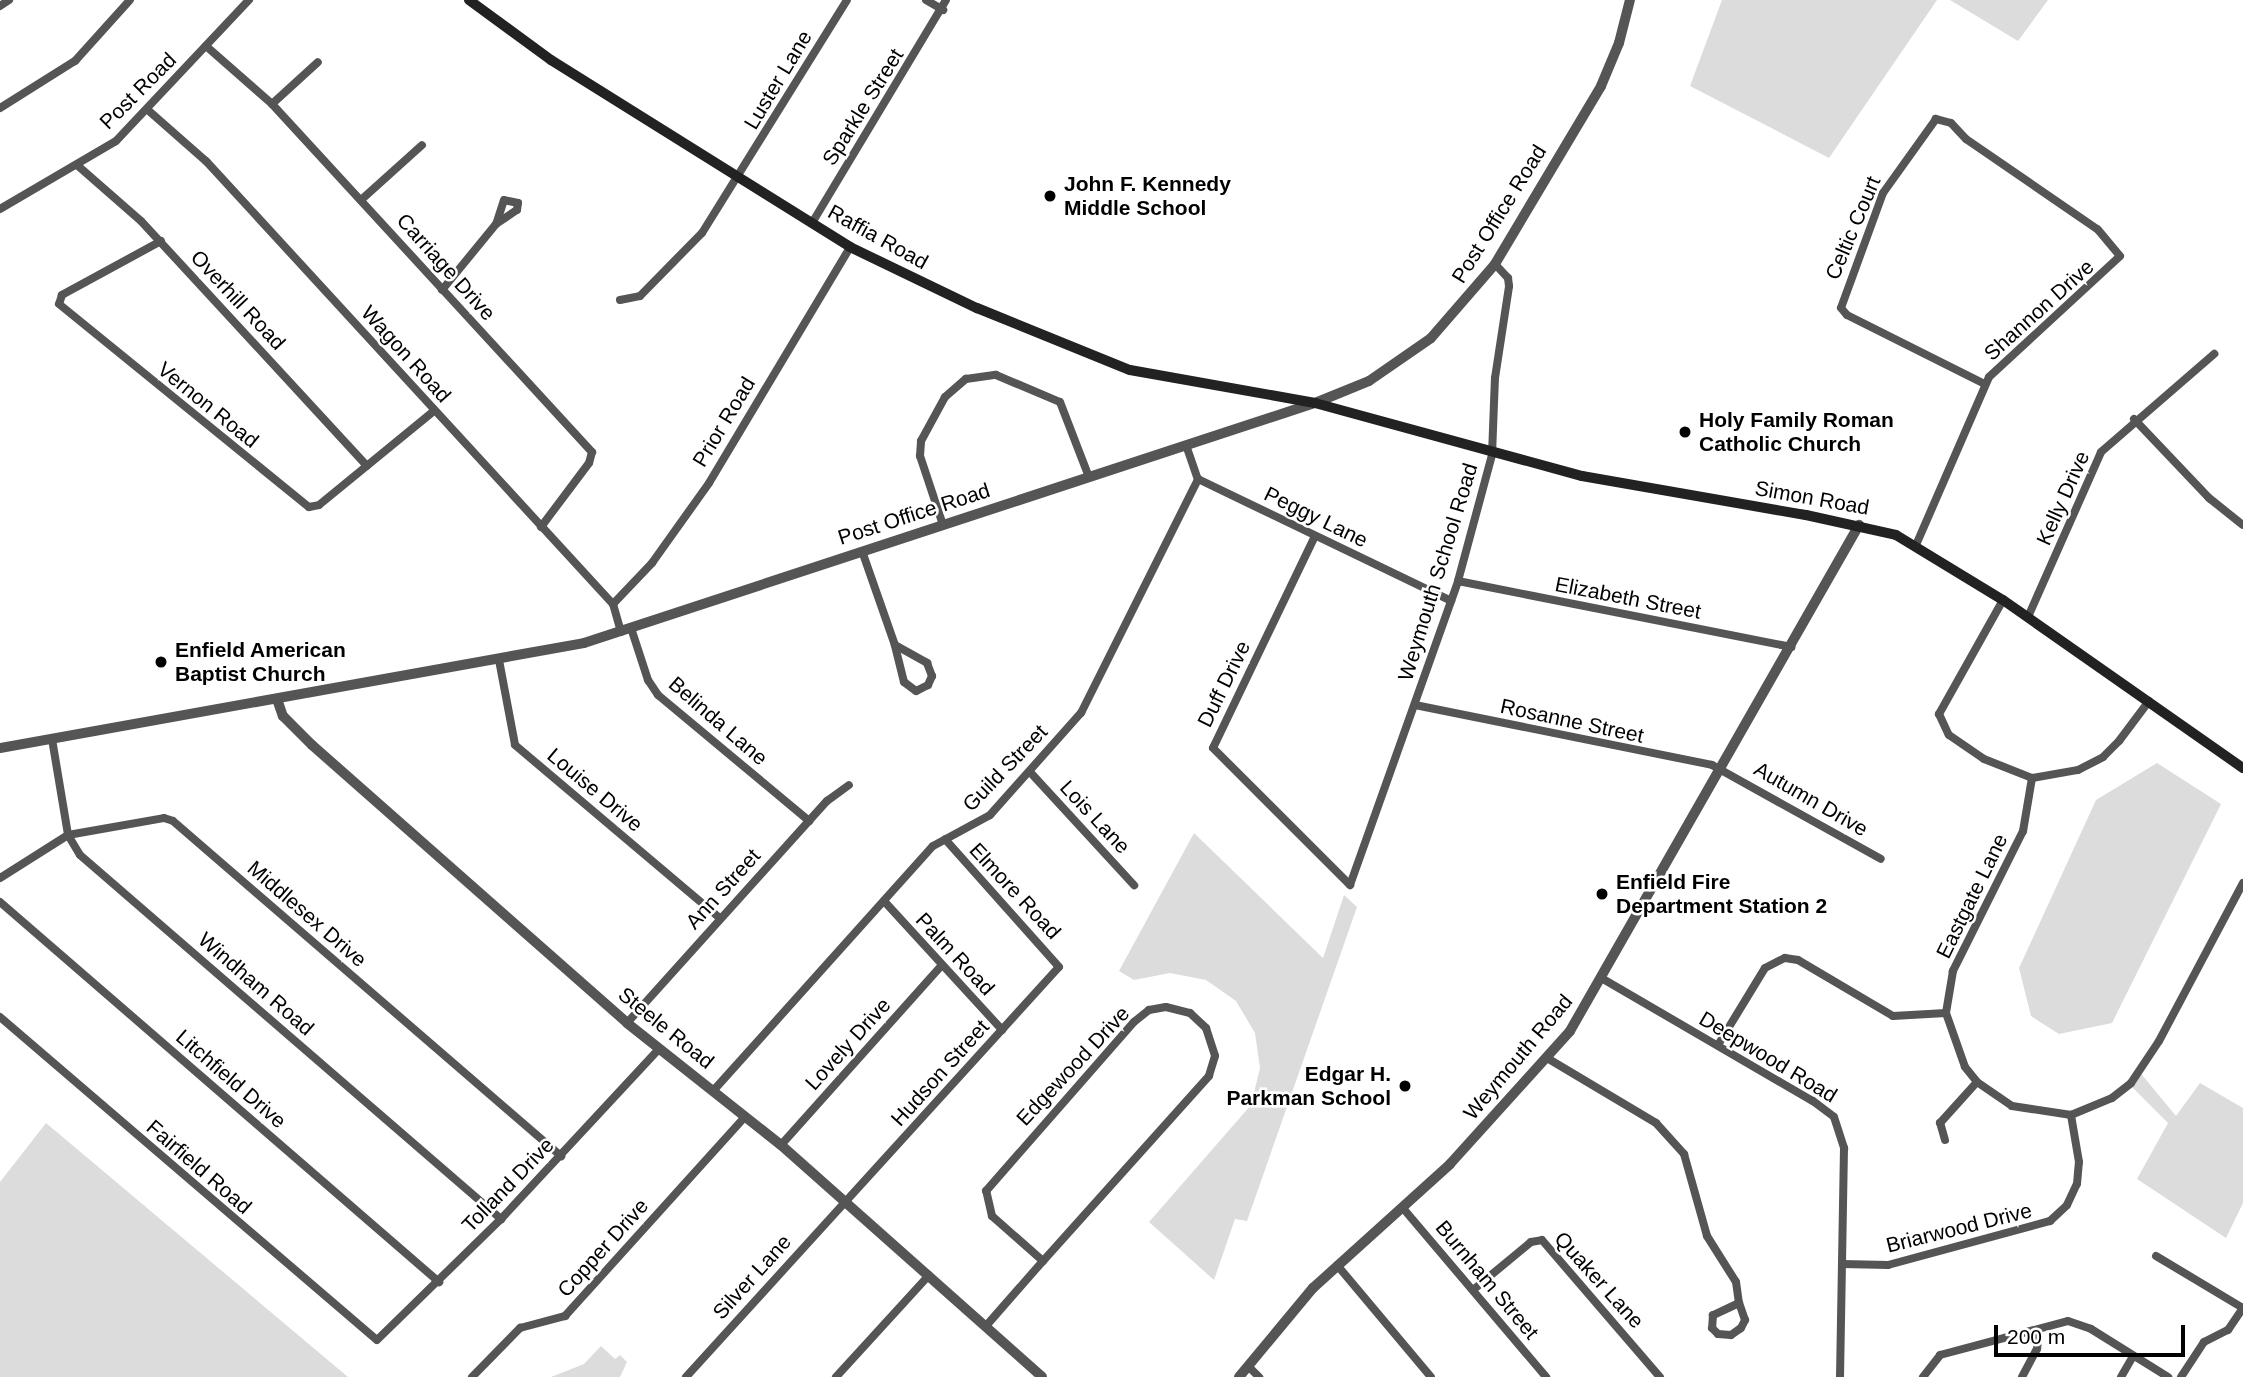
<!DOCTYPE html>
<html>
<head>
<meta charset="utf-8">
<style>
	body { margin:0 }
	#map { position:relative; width:2243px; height:1377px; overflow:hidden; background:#fff; font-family:Helvetica,sans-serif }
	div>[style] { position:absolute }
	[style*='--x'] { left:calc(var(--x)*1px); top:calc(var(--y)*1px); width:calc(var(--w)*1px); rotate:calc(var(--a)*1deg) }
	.green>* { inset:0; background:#dcdcdc }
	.minor>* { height:8px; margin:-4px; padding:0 4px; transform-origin:4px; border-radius:4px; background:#555 }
	.tertiary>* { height:10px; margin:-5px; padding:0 5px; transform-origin:5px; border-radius:5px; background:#555 }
	.secondary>* { height:10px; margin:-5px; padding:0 5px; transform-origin:5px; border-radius:5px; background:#222 }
	.dots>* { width:19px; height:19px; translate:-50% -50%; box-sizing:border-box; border:4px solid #fff; border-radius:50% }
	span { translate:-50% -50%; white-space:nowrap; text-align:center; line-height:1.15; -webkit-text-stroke:5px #fff; paint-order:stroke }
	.street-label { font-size:21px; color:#000 }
	.poi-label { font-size:21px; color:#000; font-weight:700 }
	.left { translate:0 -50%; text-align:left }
	.right { translate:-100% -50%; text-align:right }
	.scale { position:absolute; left:1994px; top:1325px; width:191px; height:32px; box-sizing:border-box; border:4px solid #000; border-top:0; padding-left:9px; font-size:21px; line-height:24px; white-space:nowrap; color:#000; -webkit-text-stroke:5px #fff; paint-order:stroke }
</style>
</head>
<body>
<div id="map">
	<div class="green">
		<div style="clip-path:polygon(1722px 0,1937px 0,1829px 158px,1690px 86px)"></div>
		<div style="clip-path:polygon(1950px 0,2048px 0,2018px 41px)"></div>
		<div style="clip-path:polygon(2157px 763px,2221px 804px,2112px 1023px,2059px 1034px,2031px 1016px,2019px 968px,2096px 800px)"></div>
		<div style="clip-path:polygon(1194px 833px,1323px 958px,1344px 895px,1357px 907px,1247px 1221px,1235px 1219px,1214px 1280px,1149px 1222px,1251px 1105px,1260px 1068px,1255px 1033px,1236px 1001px,1206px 980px,1170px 973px,1134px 980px,1119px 971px)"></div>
		<div style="clip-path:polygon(2138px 1070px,2176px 1116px,2200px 1083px,2243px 1108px,2243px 1203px,2226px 1238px,2137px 1179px,2168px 1123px,2127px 1082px)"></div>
		<div style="clip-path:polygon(46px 1123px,348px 1377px,0 1377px,0 1182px)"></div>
		<div style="clip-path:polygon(601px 1346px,615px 1359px,620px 1355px,627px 1362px,620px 1377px,551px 1377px,584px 1364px)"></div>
	</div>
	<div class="minor">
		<div style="--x:926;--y:0;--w:20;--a:30"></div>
		<div style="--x:0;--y:6;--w:11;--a:-34"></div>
		<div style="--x:206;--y:46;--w:88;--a:41.3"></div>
		<div style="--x:272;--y:104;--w:473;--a:47.4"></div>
		<div style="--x:592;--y:452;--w:11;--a:105"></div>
		<div style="--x:589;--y:463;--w:80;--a:126.9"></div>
		<div style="--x:272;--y:104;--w:62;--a:-42.4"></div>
		<div style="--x:0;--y:108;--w:89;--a:-32.1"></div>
		<div style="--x:75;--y:61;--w:82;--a:-48"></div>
		<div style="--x:149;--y:111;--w:76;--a:41.3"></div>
		<div style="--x:206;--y:161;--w:602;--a:47.43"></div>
		<div style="--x:613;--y:604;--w:29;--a:74"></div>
		<div style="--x:77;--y:165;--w:85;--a:41.2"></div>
		<div style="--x:141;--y:221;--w:333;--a:47.3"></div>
		<div style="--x:361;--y:200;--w:82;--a:-42"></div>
		<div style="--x:0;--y:209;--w:134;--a:-30.4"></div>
		<div style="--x:116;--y:141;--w:194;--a:-46.7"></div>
		<div style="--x:812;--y:223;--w:260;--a:-59"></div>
		<div style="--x:161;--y:241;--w:113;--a:151.4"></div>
		<div style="--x:62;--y:295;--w:9;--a:108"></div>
		<div style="--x:59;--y:304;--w:322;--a:39.1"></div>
		<div style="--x:309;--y:507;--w:10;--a:-11"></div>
		<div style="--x:319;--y:505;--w:149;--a:-39.3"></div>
		<div style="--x:442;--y:290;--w:85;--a:-50.7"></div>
		<div style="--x:496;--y:224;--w:25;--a:-34"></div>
		<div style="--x:517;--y:210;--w:7;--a:-82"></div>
		<div style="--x:518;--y:203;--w:14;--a:-168"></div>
		<div style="--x:504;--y:200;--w:25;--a:108"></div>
		<div style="--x:620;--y:300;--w:20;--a:-11"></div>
		<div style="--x:640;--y:296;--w:88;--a:-45.5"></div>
		<div style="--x:702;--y:233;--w:274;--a:-58.1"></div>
		<div style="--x:2134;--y:419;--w:109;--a:46.5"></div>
		<div style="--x:2209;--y:498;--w:43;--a:38.5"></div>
		<div style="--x:1186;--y:445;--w:36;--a:71"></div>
		<div style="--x:1198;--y:479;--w:281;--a:25.7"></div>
		<div style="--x:943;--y:525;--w:73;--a:-108.4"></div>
		<div style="--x:920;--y:456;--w:15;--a:-86"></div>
		<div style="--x:921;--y:441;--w:50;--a:-61.4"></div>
		<div style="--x:945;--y:397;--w:28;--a:-41"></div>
		<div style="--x:966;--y:379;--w:30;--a:-8"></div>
		<div style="--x:996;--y:375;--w:69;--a:22.9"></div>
		<div style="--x:1060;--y:402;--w:80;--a:68.9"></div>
		<div style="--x:1315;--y:536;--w:235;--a:115.7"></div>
		<div style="--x:1213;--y:748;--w:194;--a:45"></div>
		<div style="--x:1350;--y:885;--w:323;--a:-70.4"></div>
		<div style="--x:1458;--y:581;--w:131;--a:-74.9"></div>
		<div style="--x:1492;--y:455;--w:77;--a:-87.8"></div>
		<div style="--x:1495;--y:378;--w:93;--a:-81.3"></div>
		<div style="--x:1509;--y:286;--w:8;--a:-97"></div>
		<div style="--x:1508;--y:278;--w:19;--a:-133"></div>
		<div style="--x:1916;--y:545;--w:183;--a:-66.5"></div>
		<div style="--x:1989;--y:377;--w:178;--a:-42.7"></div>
		<div style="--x:2120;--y:256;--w:35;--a:-130"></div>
		<div style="--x:2097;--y:229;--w:159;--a:-145.5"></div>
		<div style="--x:1966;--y:139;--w:22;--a:-133"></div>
		<div style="--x:1951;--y:123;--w:16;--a:-165"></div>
		<div style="--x:1936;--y:119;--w:91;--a:125.6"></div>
		<div style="--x:1883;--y:193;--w:122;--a:110.1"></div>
		<div style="--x:1841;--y:308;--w:9;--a:49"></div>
		<div style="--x:1847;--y:315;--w:154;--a:26.6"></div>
		<div style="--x:862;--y:551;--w:100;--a:70.7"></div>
		<div style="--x:1458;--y:581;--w:340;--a:11.2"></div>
		<div style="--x:2003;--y:600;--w:131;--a:119.3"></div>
		<div style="--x:1939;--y:714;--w:23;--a:65"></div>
		<div style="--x:1949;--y:735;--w:42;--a:34.4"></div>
		<div style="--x:1984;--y:759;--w:52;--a:21.6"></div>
		<div style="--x:2032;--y:778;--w:47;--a:-9.9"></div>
		<div style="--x:2078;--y:770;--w:28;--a:-27"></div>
		<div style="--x:2103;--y:757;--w:23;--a:-45"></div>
		<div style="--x:2119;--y:741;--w:50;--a:-53.1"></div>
		<div style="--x:613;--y:604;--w:57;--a:-46.4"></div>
		<div style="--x:652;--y:563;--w:98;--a:-54.5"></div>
		<div style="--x:709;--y:483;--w:275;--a:-59.1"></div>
		<div style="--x:2028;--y:617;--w:180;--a:-66.1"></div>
		<div style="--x:2101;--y:452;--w:150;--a:-40.9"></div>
		<div style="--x:631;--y:628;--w:55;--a:71.9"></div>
		<div style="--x:648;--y:680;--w:18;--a:56"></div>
		<div style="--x:658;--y:695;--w:197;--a:39.8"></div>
		<div style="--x:895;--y:645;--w:37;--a:29"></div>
		<div style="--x:927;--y:663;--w:14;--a:69"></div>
		<div style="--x:932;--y:676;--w:10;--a:114"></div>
		<div style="--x:928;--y:685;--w:13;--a:153"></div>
		<div style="--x:916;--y:691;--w:15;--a:-143"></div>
		<div style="--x:904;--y:682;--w:38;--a:-104"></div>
		<div style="--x:499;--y:660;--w:86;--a:79.3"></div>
		<div style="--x:515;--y:745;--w:268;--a:40.2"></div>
		<div style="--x:1415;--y:705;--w:303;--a:11.4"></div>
		<div style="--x:1712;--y:765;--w:193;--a:29.1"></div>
		<div style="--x:52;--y:739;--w:97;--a:80.5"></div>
		<div style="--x:68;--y:835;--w:23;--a:59"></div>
		<div style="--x:80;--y:855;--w:557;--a:40.85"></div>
		<div style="--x:1030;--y:772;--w:154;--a:47.4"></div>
		<div style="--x:2032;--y:778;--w:54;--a:99.6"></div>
		<div style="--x:2023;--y:831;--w:157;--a:116.6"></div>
		<div style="--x:1953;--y:971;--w:43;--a:99.5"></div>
		<div style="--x:1946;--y:1013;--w:57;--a:70.6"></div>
		<div style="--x:1965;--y:1067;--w:19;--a:51"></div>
		<div style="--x:1977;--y:1082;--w:42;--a:34.4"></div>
		<div style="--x:2012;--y:1106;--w:60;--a:8.7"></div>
		<div style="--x:2071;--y:1115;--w:44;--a:-22.5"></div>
		<div style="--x:2112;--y:1098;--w:24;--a:-38"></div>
		<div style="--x:2131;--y:1083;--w:50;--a:-56.3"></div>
		<div style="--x:2159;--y:1041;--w:179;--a:-62"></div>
		<div style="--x:0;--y:878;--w:80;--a:-32.3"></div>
		<div style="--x:68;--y:835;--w:97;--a:-10"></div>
		<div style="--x:164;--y:818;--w:9;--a:18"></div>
		<div style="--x:173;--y:821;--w:513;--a:40.81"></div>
		<div style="--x:884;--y:901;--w:175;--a:47.5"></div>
		<div style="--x:0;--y:902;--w:581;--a:40.88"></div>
		<div style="--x:1603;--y:979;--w:243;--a:30.2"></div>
		<div style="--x:1813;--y:1101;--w:26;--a:37"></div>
		<div style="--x:1834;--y:1117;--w:33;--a:72"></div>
		<div style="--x:1844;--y:1148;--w:229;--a:91"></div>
		<div style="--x:1166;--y:1007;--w:25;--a:14"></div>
		<div style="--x:1190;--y:1013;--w:22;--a:43"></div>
		<div style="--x:1206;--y:1028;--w:29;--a:72"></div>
		<div style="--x:1215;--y:1056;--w:21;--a:107"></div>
		<div style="--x:1209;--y:1076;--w:249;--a:131.9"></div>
		<div style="--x:1043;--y:1261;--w:68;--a:-138.6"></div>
		<div style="--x:992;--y:1216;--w:26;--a:-103"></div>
		<div style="--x:986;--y:1191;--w:225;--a:-48.8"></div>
		<div style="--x:1134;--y:1022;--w:19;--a:-39"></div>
		<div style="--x:1149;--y:1010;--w:17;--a:-10"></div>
		<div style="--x:0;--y:1017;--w:496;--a:40.6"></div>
		<div style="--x:377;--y:1340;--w:173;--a:-44.3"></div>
		<div style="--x:501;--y:1219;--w:232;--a:-47.1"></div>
		<div style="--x:627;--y:1023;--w:299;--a:-48"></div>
		<div style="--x:827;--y:801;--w:27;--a:-36"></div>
		<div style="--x:1718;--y:1045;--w:90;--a:-58.6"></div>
		<div style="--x:1765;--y:968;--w:22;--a:-27"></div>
		<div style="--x:1785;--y:958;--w:13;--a:9"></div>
		<div style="--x:1798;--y:960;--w:110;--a:30.5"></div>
		<div style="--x:1893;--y:1016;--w:53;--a:-3.2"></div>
		<div style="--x:1547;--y:1058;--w:127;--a:30.8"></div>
		<div style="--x:1656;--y:1123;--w:42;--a:47.9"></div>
		<div style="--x:1684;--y:1154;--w:85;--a:74.3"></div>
		<div style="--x:1707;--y:1236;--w:54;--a:57.8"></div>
		<div style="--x:1736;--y:1282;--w:21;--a:82"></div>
		<div style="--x:1739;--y:1303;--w:29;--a:155"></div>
		<div style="--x:1713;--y:1315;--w:13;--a:94"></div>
		<div style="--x:1712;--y:1328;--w:8;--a:45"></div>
		<div style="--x:1718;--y:1334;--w:13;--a:4"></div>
		<div style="--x:1731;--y:1335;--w:12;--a:-35"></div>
		<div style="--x:1741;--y:1328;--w:9;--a:-63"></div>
		<div style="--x:1745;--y:1320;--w:18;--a:-109"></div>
		<div style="--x:713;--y:1091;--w:329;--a:-48.1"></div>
		<div style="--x:933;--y:846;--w:65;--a:-28.5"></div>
		<div style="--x:990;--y:815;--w:137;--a:-48.3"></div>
		<div style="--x:1081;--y:713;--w:262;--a:-63.4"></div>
		<div style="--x:1945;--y:1140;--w:18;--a:-106"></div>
		<div style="--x:1940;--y:1123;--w:55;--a:-47.9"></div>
		<div style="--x:781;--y:1145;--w:240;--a:-48.2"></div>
		<div style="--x:1402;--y:1207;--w:223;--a:49.7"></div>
		<div style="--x:2156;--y:1256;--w:101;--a:30.9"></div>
		<div style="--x:1842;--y:1264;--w:46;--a:1.2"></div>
		<div style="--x:1888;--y:1265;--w:168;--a:-15.2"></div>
		<div style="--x:2050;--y:1221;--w:23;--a:-43"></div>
		<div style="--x:2067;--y:1205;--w:23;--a:-65"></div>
		<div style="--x:2077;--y:1184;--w:22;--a:-85"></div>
		<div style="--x:2079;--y:1162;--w:48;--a:-99.7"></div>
		<div style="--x:1337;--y:1265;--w:146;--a:50"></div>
		<div style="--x:1473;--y:1290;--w:75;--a:-39.6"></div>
		<div style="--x:1531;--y:1242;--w:11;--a:-10"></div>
		<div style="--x:1542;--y:1240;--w:181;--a:49.3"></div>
		<div style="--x:986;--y:1326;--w:86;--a:-48.8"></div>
		<div style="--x:1248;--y:1366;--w:16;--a:45"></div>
		<div style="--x:472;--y:1377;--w:69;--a:-45.6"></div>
		<div style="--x:520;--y:1328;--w:47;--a:-14.9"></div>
		<div style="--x:565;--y:1316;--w:268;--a:-47.9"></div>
		<div style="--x:686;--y:1377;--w:554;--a:-47.71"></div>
		<div style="--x:1059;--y:967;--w:171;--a:-131.7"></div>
		<div style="--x:836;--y:1377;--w:138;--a:-47.6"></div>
		<div style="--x:1923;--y:1377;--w:28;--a:-52"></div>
		<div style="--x:1940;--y:1355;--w:132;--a:-14.9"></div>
		<div style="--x:2068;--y:1321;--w:24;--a:19"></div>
		<div style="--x:2091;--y:1329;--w:91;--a:31.9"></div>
		<div style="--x:2022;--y:1377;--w:32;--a:-62"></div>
		<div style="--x:2037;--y:1349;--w:20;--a:-84"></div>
		<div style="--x:2121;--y:1377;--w:24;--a:-60"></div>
		<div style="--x:2181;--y:1377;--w:42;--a:-56.7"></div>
		<div style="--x:2204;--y:1342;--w:27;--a:-27"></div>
		<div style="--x:2228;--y:1330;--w:27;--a:-56"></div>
	</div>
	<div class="tertiary">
		<div style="--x:277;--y:699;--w:18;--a:71"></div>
		<div style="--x:283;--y:716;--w:41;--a:45"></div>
		<div style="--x:312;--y:745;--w:420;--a:41.4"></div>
		<div style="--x:627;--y:1023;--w:196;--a:38.4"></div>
		<div style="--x:781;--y:1145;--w:349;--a:41.6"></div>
		<div style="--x:0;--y:748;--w:593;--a:-10.19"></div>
		<div style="--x:584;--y:643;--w:769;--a:-18.18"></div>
		<div style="--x:1315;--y:403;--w:58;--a:-22.2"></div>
		<div style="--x:1369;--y:381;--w:75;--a:-34.7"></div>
		<div style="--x:1431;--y:338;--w:98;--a:-49.1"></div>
		<div style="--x:1495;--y:264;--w:207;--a:-59.2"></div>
		<div style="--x:1601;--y:86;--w:47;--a:-67.3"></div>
		<div style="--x:1619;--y:43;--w:44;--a:-75.7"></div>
		<div style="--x:1239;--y:1377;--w:116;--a:-50.3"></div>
		<div style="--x:1313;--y:1288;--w:185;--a:-42.1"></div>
		<div style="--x:1450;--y:1164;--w:179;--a:-47.9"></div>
		<div style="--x:1570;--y:1031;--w:583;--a:-60.27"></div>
	</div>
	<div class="secondary">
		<div style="--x:469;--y:0;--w:102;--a:36.2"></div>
		<div style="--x:551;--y:60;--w:353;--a:32"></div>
		<div style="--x:850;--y:247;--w:141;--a:25.7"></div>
		<div style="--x:977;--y:308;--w:165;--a:22.1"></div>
		<div style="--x:1130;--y:370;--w:188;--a:10.1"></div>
		<div style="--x:1315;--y:403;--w:277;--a:15.3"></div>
		<div style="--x:1582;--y:476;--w:227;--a:9.9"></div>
		<div style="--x:1806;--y:515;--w:92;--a:12.5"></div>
		<div style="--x:1896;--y:535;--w:125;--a:31.3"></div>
		<div style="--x:2003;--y:600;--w:293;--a:35"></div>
	</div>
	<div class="dots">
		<div style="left:1050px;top:196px;background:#000"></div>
		<div style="left:1685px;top:432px;background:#000"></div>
		<div style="left:161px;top:662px;background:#000"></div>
		<div style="left:1602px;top:894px;background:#000"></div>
		<div style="left:1405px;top:1086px;background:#000"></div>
	</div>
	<div class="street-label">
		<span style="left:778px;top:80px;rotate:-59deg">Luster Lane</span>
		<span style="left:138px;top:91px;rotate:-45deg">Post Road</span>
		<span style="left:863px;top:107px;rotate:-58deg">Sparkle Street</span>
		<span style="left:1499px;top:214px;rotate:-58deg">Post Office Road</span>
		<span style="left:1853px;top:228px;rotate:-67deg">Celtic Court</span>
		<span style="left:878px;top:237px;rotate:29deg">Raffia Road</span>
		<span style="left:446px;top:267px;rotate:48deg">Carriage Drive</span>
		<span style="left:238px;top:300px;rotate:47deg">Overhill Road</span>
		<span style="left:2039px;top:310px;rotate:-42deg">Shannon Drive</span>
		<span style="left:406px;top:354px;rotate:48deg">Wagon Road</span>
		<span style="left:208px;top:405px;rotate:39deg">Vernon Road</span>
		<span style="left:724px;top:422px;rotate:-59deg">Prior Road</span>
		<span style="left:1812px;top:498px;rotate:10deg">Simon Road</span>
		<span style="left:2063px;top:498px;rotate:-66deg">Kelly Drive</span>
		<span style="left:914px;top:514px;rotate:-18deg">Post Office Road</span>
		<span style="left:1316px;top:517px;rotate:26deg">Peggy Lane</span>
		<span style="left:1438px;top:572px;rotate:-73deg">Weymouth School Road</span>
		<span style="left:1628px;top:598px;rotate:11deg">Elizabeth Street</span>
		<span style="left:1224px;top:684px;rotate:-64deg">Duff Drive</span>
		<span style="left:718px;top:721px;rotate:41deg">Belinda Lane</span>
		<span style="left:1572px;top:721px;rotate:12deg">Rosanne Street</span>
		<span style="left:1005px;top:768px;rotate:-46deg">Guild Street</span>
		<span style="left:595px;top:790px;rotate:40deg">Louise Drive</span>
		<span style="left:1811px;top:799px;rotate:30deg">Autumn Drive</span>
		<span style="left:1095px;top:817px;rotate:47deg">Lois Lane</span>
		<span style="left:723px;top:889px;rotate:-48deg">Ann Street</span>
		<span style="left:1015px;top:891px;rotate:47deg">Elmore Road</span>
		<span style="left:1972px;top:896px;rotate:-64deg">Eastgate Lane</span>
		<span style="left:307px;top:914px;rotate:41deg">Middlesex Drive</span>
		<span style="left:955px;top:954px;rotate:47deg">Palm Road</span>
		<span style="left:256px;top:984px;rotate:41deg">Windham Road</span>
		<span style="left:666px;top:1028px;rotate:39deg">Steele Road</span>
		<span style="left:848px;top:1044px;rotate:-48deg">Lovely Drive</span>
		<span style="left:1518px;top:1057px;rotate:-50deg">Weymouth Road</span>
		<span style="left:1768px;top:1057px;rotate:31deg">Deepwood Road</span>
		<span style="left:1073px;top:1066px;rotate:-47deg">Edgewood Drive</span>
		<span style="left:940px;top:1073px;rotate:-48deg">Hudson Street</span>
		<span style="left:231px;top:1079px;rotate:41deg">Litchfield Drive</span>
		<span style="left:199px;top:1167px;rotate:41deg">Fairfield Road</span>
		<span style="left:508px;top:1185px;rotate:-46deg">Tolland Drive</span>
		<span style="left:1959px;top:1228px;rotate:-14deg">Briarwood Drive</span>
		<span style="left:603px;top:1248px;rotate:-48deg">Copper Drive</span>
		<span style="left:752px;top:1277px;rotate:-48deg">Silver Lane</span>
		<span style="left:1487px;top:1280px;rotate:50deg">Burnham Street</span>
		<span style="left:1599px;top:1280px;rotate:48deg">Quaker Lane</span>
	</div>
	<div class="poi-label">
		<span class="left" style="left:1064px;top:196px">John F. Kennedy<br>Middle School</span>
		<span class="left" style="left:1699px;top:432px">Holy Family Roman<br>Catholic Church</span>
		<span class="left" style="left:175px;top:662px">Enfield American<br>Baptist Church</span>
		<span class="left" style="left:1616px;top:894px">Enfield Fire<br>Department Station 2</span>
		<span class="right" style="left:1391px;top:1086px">Edgar H.<br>Parkman School</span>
	</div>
	<div class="scale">200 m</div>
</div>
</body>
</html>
